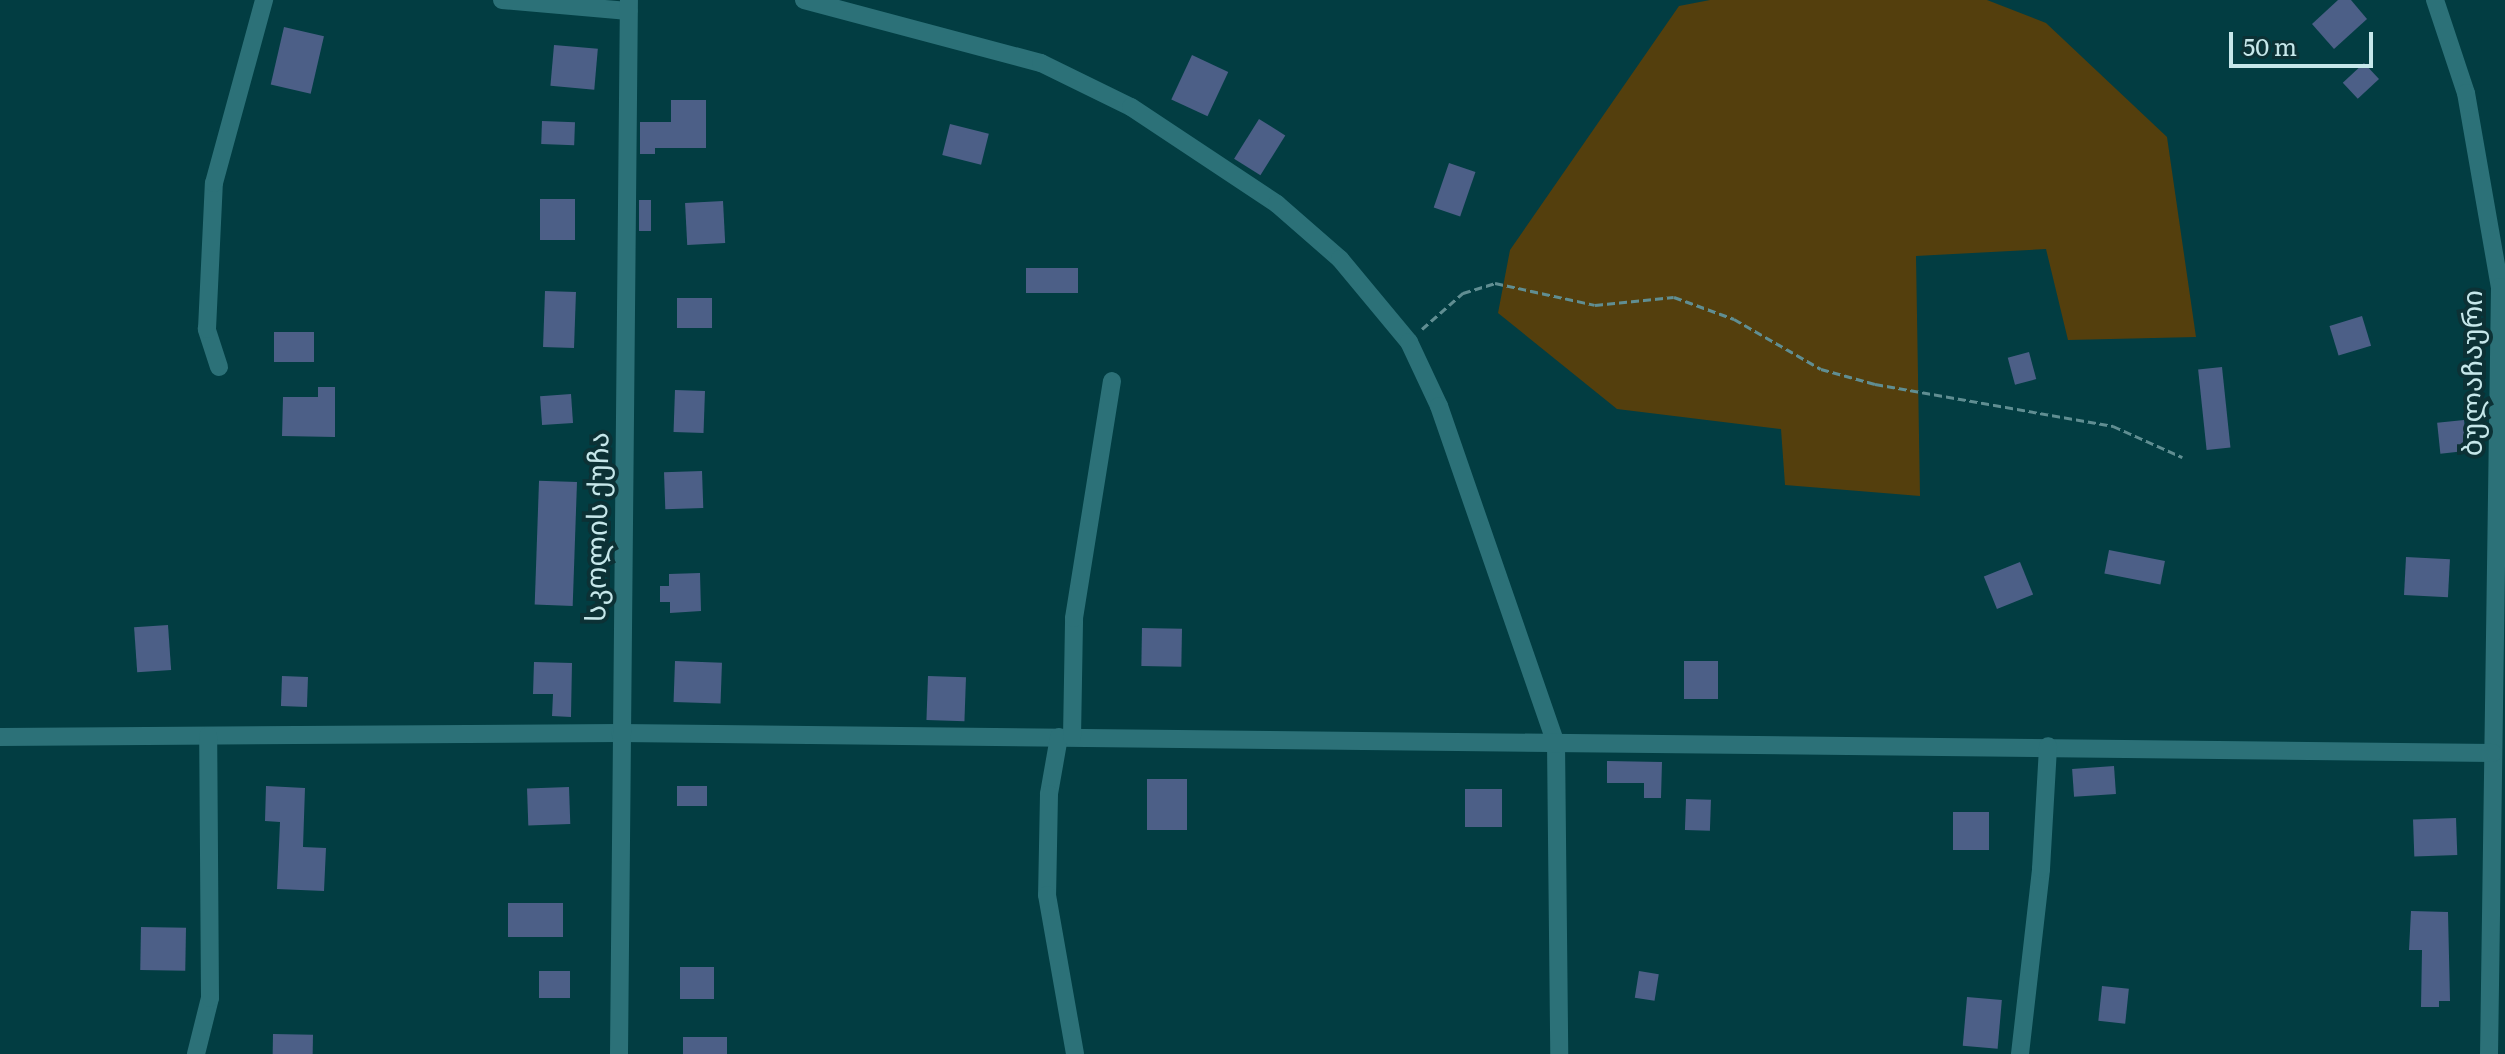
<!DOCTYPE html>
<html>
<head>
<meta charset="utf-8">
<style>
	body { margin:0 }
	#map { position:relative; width:2505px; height:1054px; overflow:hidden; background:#023d42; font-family:Literata,"Noto Sans Georgian",serif }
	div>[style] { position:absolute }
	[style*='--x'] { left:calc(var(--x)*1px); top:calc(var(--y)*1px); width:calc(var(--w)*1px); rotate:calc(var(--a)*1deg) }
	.green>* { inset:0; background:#543f0d }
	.building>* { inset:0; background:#4c5f87; transform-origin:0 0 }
	.path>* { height:3px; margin-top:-1.5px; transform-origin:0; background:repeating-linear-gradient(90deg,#608e92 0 8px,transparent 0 12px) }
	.street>* { height:18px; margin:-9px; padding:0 9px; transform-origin:9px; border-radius:9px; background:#2c7178 }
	span { translate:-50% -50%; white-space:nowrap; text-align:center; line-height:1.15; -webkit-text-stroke:8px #0c3135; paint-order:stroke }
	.street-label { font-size:28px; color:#c6e7ea }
	.scale { position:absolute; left:2229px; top:32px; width:144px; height:36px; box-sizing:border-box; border:4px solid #c6e7ea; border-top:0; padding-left:10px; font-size:24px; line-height:28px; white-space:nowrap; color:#c6e7ea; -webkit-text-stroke:6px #0c3135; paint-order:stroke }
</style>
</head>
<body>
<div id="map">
	<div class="green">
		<div style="clip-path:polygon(1710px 0,1987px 0,2046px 23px,2167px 137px,2196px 337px,2068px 340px,2046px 249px,1916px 256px,1920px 496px,1785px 485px,1781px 429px,1617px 409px,1498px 313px,1510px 250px,1679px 6px)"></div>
	</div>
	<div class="building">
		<div style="clip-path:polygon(2338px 0,2351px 0,2367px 19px,2334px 49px,2312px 24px)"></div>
		<div style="left:284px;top:27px;width:41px;height:59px;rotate:13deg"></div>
		<div style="left:554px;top:45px;width:44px;height:41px;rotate:5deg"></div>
		<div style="left:1192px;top:55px;width:40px;height:49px;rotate:25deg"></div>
		<div style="left:2364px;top:63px;width:22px;height:29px;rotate:47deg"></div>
		<div style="clip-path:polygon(671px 100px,706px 100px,706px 148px,655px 148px,655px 154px,640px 154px,640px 122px,671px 122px)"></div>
		<div style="left:1259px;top:119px;width:31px;height:47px;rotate:32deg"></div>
		<div style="left:542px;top:121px;width:33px;height:23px;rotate:2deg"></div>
		<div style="left:950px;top:124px;width:40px;height:32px;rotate:14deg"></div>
		<div style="left:1449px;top:163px;width:28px;height:47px;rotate:19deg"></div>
		<div style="left:540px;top:199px;width:35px;height:41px"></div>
		<div style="left:639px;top:200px;width:12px;height:31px"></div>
		<div style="left:723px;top:201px;width:42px;height:38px;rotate:87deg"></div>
		<div style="left:1078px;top:268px;width:25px;height:52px;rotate:90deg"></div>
		<div style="left:545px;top:291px;width:31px;height:56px;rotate:2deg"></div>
		<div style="left:677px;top:298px;width:35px;height:30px"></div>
		<div style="left:2362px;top:316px;width:31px;height:34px;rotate:73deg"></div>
		<div style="left:274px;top:332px;width:40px;height:30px"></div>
		<div style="left:2029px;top:352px;width:28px;height:22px;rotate:75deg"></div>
		<div style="left:2222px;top:367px;width:81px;height:24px;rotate:84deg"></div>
		<div style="clip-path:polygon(318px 387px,335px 387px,335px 437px,282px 436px,283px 397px,318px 397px)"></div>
		<div style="left:675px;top:390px;width:30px;height:42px;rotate:2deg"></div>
		<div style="left:571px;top:394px;width:29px;height:31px;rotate:86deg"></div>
		<div style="left:2464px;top:420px;width:31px;height:27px;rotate:84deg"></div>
		<div style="left:702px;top:471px;width:37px;height:38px;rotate:88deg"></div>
		<div style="left:577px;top:482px;width:124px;height:38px;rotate:92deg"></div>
		<div style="left:2109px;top:550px;width:57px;height:24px;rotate:11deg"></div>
		<div style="left:2406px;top:557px;width:44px;height:38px;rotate:3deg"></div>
		<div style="left:2020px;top:562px;width:35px;height:39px;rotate:68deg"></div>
		<div style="clip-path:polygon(700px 573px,701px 611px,670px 613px,670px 602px,660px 602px,660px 586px,669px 586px,669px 574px)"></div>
		<div style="left:168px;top:625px;width:45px;height:34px;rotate:86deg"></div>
		<div style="left:1142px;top:628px;width:40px;height:38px;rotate:1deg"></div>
		<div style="left:675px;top:661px;width:47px;height:41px;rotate:2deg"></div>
		<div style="left:1684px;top:661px;width:34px;height:38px"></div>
		<div style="clip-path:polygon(534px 662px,572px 663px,571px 717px,552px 716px,553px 694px,533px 694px)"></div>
		<div style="left:282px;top:676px;width:26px;height:30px;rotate:2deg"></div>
		<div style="left:928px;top:676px;width:38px;height:44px;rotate:2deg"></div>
		<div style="clip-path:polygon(1607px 761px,1662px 762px,1661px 798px,1644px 798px,1644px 783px,1607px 783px)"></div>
		<div style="left:2114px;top:766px;width:28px;height:42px;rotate:86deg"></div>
		<div style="left:1147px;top:779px;width:40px;height:51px"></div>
		<div style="clip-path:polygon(266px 786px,305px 788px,303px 847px,326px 848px,324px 891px,277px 889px,280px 822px,265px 821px)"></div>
		<div style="left:707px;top:786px;width:20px;height:30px;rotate:90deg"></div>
		<div style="left:569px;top:787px;width:37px;height:42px;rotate:88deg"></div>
		<div style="left:1465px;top:789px;width:37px;height:38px"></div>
		<div style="left:1686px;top:799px;width:25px;height:31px;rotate:2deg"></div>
		<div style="left:1953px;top:812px;width:36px;height:38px"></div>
		<div style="left:2456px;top:818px;width:37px;height:43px;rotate:88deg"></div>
		<div style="left:563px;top:903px;width:34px;height:55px;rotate:90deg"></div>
		<div style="clip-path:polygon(2411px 911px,2448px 912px,2450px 1001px,2439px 1001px,2439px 1007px,2421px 1007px,2422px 950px,2409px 950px)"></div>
		<div style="left:141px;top:927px;width:45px;height:43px;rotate:1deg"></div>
		<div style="left:714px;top:967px;width:32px;height:34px;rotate:90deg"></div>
		<div style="left:539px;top:971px;width:31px;height:27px"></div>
		<div style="left:1639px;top:971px;width:20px;height:27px;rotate:9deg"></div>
		<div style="left:2102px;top:986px;width:27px;height:35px;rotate:6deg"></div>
		<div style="left:1967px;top:997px;width:35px;height:49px;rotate:5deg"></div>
		<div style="left:273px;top:1034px;width:40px;height:20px;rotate:1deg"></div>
		<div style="left:683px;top:1037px;width:44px;height:17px"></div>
	</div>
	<div class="path">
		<div style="--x:1422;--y:329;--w:55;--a:-41.3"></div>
		<div style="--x:1463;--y:293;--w:34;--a:-17"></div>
		<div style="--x:1495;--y:283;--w:102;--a:12.4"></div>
		<div style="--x:1595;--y:305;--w:79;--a:-5.8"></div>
		<div style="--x:1674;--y:297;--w:64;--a:20.1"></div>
		<div style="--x:1734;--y:319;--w:100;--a:29.9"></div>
		<div style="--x:1821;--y:369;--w:56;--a:15.5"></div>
		<div style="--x:1875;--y:384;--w:242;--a:10"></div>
		<div style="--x:2113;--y:426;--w:76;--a:24.2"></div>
	</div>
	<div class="street">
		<div style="--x:502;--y:0;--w:127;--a:5"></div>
		<div style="--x:804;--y:0;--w:245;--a:14.9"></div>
		<div style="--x:1041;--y:63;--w:100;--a:26.1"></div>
		<div style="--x:1131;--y:107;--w:175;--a:33.6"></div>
		<div style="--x:1277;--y:204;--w:84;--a:41.1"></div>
		<div style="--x:1340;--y:259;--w:108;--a:50.3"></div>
		<div style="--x:1409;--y:342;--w:71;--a:64.9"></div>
		<div style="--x:1439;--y:406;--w:357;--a:70.9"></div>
		<div style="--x:1556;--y:743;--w:311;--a:89.4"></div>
		<div style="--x:2435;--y:0;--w:98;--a:71.6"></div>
		<div style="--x:2466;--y:93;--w:197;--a:80.1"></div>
		<div style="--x:2500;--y:287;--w:767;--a:90.82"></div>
		<div style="--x:219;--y:367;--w:40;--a:-108"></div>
		<div style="--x:207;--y:329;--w:146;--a:-87.3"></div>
		<div style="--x:214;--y:183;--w:190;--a:-74.7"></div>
		<div style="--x:0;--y:737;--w:620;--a:-0.37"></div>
		<div style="--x:620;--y:733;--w:1873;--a:0.61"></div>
		<div style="--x:1059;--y:737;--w:58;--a:100"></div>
		<div style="--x:1049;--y:794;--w:101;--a:91.1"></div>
		<div style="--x:1047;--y:895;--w:161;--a:80"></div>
		<div style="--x:1072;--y:737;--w:119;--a:-89"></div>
		<div style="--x:1074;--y:618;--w:240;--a:-80.9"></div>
		<div style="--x:196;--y:1054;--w:58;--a:-76"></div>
		<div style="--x:210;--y:998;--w:262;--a:-90.4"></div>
		<div style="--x:619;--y:1054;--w:1054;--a:-89.46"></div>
		<div style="--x:2020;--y:1054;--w:186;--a:-83.5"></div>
		<div style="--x:2041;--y:869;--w:123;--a:-86.7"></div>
	</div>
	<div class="street-label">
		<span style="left:2470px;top:373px;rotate:-90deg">ბულაჩაური</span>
		<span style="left:595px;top:527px;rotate:-89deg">სკოლის ქუჩა</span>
	</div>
	<div class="scale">50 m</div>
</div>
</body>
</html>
